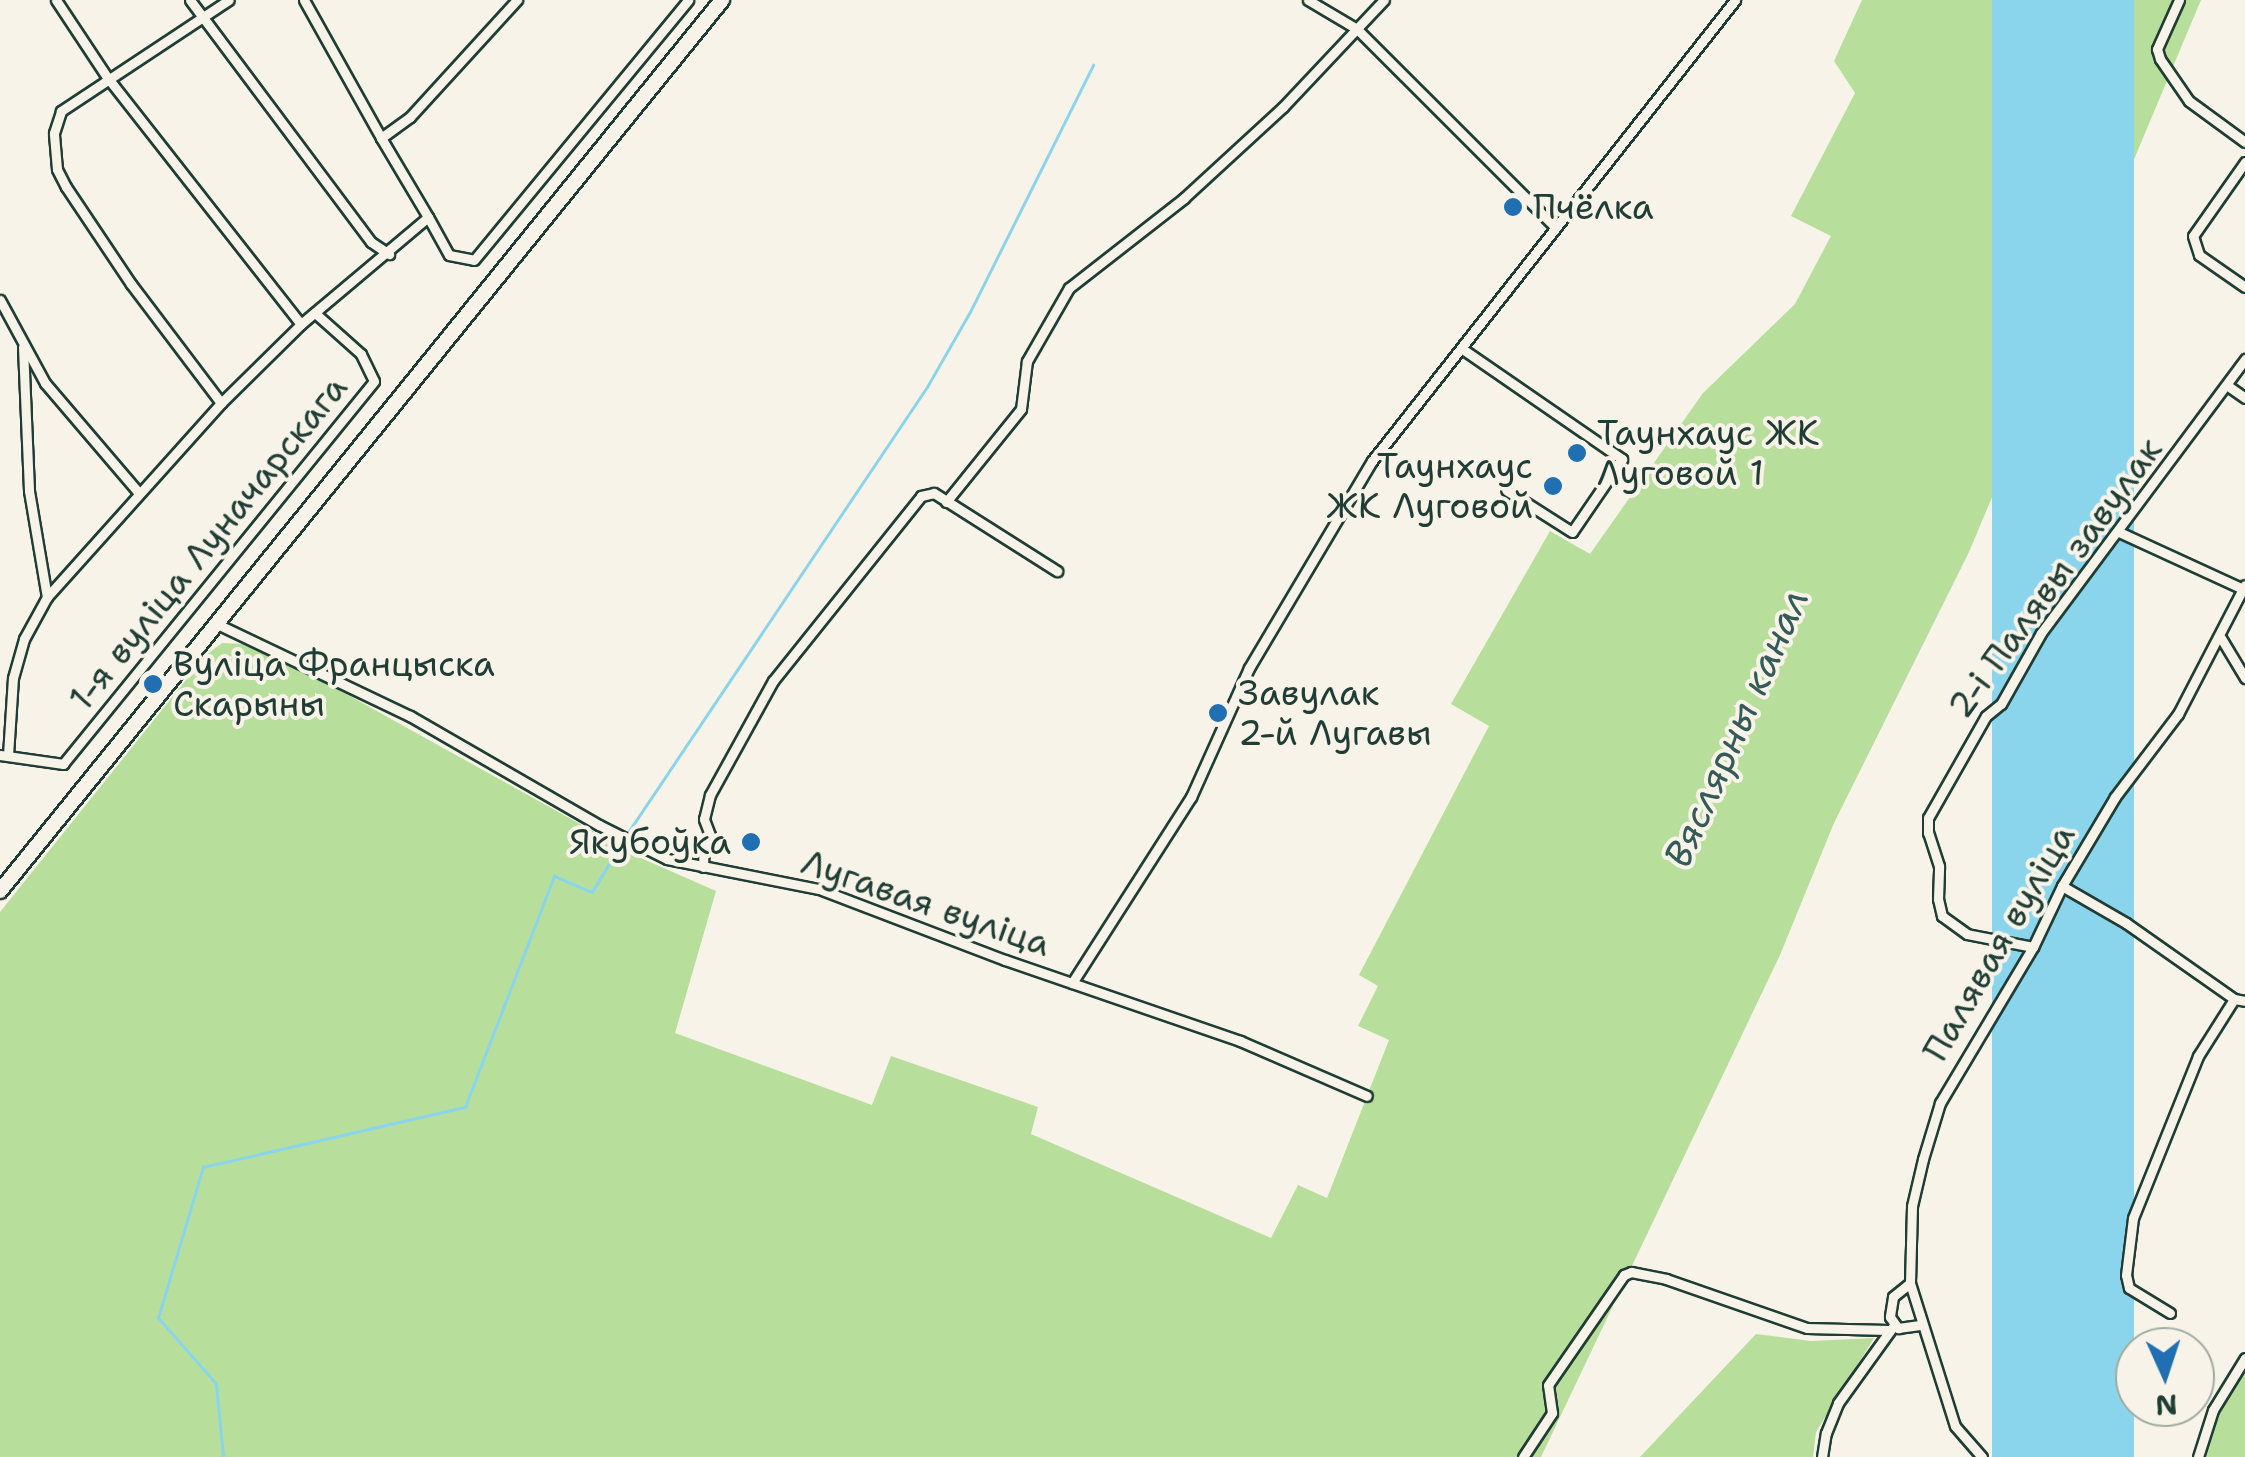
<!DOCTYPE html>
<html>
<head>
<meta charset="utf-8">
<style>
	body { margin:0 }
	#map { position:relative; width:2245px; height:1457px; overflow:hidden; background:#f7f3e8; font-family:"Shantell Sans",sans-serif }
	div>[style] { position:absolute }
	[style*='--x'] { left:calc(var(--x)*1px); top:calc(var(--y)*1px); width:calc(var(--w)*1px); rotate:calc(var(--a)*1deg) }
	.green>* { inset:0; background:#b7df9b }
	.water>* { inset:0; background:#8bd5ec; transform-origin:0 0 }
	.stream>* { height:2.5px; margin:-1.25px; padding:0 1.25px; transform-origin:1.25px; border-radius:1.25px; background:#8bd5ec }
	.roads { filter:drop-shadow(2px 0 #1f3d34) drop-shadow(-2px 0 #1f3d34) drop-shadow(0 2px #1f3d34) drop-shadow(0 -2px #1f3d34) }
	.street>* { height:9px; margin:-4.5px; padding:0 4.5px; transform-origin:4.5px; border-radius:4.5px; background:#f7f3e8 }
	.secondary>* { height:14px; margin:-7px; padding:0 7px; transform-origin:7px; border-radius:7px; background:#f7f3e8 }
	.dots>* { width:28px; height:28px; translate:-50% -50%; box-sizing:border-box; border:5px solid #f7f3e8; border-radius:50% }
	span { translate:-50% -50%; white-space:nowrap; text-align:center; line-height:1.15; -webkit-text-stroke:8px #f7f3e8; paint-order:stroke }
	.poi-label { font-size:35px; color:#1f3d34 }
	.left { translate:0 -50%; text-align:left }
	.right { translate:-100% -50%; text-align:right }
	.street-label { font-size:35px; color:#1f3d34 }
	.water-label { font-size:38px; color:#355b59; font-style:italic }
	.north { position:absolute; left:2115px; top:1327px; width:100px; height:100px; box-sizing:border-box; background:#f7f3e8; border:2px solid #a1aaa0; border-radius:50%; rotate:177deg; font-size:28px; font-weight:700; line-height:40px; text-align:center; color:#1f3d34 }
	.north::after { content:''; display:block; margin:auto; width:35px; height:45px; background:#1f6fb2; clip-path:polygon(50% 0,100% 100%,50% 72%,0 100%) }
</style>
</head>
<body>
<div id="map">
	<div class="green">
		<div style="clip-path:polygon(1862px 0,2201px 0,1969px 552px,1834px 823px,1780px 955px,1541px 1457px,0 1457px,0 912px,206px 655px,222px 643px,242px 644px,312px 675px,643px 859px,716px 891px,675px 1033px,872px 1105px,891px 1056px,1038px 1107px,1031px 1134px,1271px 1238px,1298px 1185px,1327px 1198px,1389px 1040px,1358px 1026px,1378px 986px,1359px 975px,1489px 726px,1451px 704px,1550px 531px,1590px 554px,1703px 393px,1795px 304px,1831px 236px,1791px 216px,1855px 93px,1834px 61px)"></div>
		<div style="clip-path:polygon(1756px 1334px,1811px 1341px,1874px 1338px,1816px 1432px,1813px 1457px,1640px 1457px)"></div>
		<div style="clip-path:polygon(2245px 1373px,2245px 1457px,2204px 1457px,2220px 1412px)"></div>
	</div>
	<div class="water">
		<div style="left:1992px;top:0;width:142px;height:1599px"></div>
	</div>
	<div class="stream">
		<div style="--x:629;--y:831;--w:535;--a:-56.13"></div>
		<div style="--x:927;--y:387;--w:86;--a:-60.2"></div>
		<div style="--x:970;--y:312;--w:276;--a:-63.5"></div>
		<div style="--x:223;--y:1457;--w:73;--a:-95.5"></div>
		<div style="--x:216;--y:1384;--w:88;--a:-131.3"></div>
		<div style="--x:158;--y:1318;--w:158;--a:-73.4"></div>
		<div style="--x:203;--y:1167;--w:269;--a:-12.9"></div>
		<div style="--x:465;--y:1107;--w:248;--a:-68.9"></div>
		<div style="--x:554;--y:876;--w:41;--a:22.8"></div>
		<div style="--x:592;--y:892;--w:56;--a:-58.9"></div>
	</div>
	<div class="roads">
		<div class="street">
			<div style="--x:56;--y:0;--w:92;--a:56.5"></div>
			<div style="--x:107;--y:77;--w:314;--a:51.9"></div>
			<div style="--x:190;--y:0;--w:302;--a:53.2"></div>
			<div style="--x:371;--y:242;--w:22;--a:34"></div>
			<div style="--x:304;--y:0;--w:158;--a:60.8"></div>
			<div style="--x:1308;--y:0;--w:57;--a:30.6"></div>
			<div style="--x:1357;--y:29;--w:280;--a:45"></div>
			<div style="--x:2179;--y:0;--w:54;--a:114.2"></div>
			<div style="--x:2157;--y:49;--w:10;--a:73"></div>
			<div style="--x:2160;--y:59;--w:51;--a:55.4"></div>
			<div style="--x:2189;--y:101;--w:69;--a:36.2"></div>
			<div style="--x:2245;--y:162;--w:90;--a:125.1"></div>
			<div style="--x:2193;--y:236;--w:20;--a:72"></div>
			<div style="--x:2199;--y:255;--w:56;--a:34.8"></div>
			<div style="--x:428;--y:217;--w:43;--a:61.1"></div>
			<div style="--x:449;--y:255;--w:25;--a:11"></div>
			<div style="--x:474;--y:260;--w:337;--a:-50.5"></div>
			<div style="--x:0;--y:300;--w:94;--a:61.5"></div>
			<div style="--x:45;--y:383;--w:145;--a:49.5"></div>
			<div style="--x:23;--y:347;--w:144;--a:87.6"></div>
			<div style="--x:29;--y:491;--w:108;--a:80.4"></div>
			<div style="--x:1461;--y:348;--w:196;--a:34.6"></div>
			<div style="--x:1622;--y:459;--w:88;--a:124.4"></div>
			<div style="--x:1572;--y:532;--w:78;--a:-147.5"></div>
			<div style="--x:2228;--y:386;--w:21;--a:35"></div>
			<div style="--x:221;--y:403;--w:149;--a:-127.1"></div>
			<div style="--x:131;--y:284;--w:117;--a:-123.8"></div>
			<div style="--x:66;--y:187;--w:20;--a:-117"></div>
			<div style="--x:57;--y:169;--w:36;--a:-95"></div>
			<div style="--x:54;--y:133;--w:23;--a:-72"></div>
			<div style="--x:61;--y:111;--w:201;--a:-33.5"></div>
			<div style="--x:946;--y:502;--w:119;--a:-51.1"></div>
			<div style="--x:1021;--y:409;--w:48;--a:-82.9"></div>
			<div style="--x:1027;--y:361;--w:84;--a:-60.1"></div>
			<div style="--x:1069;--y:288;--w:146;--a:-38"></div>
			<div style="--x:1184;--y:198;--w:134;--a:-42.6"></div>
			<div style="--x:1283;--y:107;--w:147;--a:-46.7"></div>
			<div style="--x:2119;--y:532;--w:136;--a:24.7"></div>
			<div style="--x:217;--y:624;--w:214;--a:25.5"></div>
			<div style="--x:410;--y:716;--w:218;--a:30"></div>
			<div style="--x:599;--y:825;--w:76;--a:26.6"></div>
			<div style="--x:667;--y:859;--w:155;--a:11.2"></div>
			<div style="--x:819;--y:889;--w:199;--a:20.9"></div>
			<div style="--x:1005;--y:960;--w:249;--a:19"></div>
			<div style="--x:1240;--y:1041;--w:138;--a:23.4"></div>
			<div style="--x:2221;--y:638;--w:47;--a:59"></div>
			<div style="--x:0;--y:755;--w:64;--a:8.1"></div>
			<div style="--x:63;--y:764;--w:493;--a:-50.9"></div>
			<div style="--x:374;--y:381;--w:30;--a:-116"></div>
			<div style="--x:361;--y:354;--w:62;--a:-138.3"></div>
			<div style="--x:8;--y:755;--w:77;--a:-86.3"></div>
			<div style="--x:13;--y:678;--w:41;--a:-74.2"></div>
			<div style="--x:24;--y:639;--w:48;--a:-61.3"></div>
			<div style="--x:47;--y:597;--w:261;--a:-48.1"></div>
			<div style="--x:221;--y:403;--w:112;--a:-44.6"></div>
			<div style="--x:301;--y:324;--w:166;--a:-40.1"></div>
			<div style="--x:428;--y:217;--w:92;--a:-120.7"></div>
			<div style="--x:381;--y:138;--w:36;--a:-36"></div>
			<div style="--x:410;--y:117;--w:159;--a:-47.6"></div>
			<div style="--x:703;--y:867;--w:24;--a:-88"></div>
			<div style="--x:704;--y:843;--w:10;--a:-53"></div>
			<div style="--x:710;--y:835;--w:17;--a:-111"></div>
			<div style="--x:704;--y:819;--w:25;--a:-76"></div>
			<div style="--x:710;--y:795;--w:130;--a:-61.1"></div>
			<div style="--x:773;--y:681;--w:237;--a:-51.3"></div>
			<div style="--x:921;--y:496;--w:13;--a:-13"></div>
			<div style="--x:934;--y:493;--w:146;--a:32.4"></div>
			<div style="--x:2062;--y:886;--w:74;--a:30"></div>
			<div style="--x:2126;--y:923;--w:132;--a:35.1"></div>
			<div style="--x:2234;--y:999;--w:11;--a:10"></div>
			<div style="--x:2033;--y:947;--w:67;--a:-168.9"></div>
			<div style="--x:1967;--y:934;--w:31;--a:-144"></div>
			<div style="--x:1942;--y:916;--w:17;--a:-103"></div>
			<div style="--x:1938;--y:899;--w:33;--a:-88"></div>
			<div style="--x:1939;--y:866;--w:35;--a:-108"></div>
			<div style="--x:1928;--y:833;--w:15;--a:-90"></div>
			<div style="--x:1928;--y:818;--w:117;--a:-60.4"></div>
			<div style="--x:1986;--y:716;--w:19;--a:-39"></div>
			<div style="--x:2001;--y:704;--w:81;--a:-60.6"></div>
			<div style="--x:2041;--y:633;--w:342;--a:-53.3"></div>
			<div style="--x:1072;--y:983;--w:221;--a:-57.4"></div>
			<div style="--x:1191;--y:797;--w:141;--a:-65.8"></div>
			<div style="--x:1249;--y:668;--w:241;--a:-59.3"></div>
			<div style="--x:1372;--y:461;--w:587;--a:-51.78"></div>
			<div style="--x:1910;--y:1283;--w:22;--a:141"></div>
			<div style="--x:1893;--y:1297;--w:20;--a:99"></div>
			<div style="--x:1890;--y:1317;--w:14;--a:54"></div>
			<div style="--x:1898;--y:1328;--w:22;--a:-8"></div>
			<div style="--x:2170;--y:1313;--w:48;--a:-148.6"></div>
			<div style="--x:2129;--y:1288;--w:13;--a:-103"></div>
			<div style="--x:2126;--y:1275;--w:57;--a:-83"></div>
			<div style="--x:2133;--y:1218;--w:175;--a:-68.1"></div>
			<div style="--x:2198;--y:1056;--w:67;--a:-57.7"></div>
			<div style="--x:1523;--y:1457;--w:53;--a:-56.6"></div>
			<div style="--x:1552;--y:1413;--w:28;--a:-98"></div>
			<div style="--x:1548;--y:1385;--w:134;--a:-55.4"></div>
			<div style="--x:1624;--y:1275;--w:8;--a:-23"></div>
			<div style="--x:1631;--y:1272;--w:36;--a:11"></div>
			<div style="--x:1666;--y:1279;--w:149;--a:19.2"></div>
			<div style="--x:1807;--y:1328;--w:81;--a:1.4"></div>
			<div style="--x:1822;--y:1457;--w:24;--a:-81"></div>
			<div style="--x:1826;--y:1433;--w:32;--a:-68"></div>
			<div style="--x:1838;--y:1403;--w:96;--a:-54.3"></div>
			<div style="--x:1982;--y:1457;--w:41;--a:-131.1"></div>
			<div style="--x:1955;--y:1426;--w:150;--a:-107.5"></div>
			<div style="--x:1910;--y:1283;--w:77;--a:-88.5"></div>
			<div style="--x:1912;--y:1206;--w:48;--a:-76.8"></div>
			<div style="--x:1923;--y:1159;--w:59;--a:-73.1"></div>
			<div style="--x:1940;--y:1103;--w:182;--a:-59.2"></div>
			<div style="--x:2033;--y:947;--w:68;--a:-64.6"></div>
			<div style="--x:2062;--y:886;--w:104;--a:-59.2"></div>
			<div style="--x:2115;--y:797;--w:104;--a:-52.8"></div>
			<div style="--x:2178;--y:714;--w:145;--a:-62.6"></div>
			<div style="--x:2198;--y:1457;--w:49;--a:-72.3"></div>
			<div style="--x:2213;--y:1410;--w:61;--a:-58.4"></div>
		</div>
		<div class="secondary">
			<div style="--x:0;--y:891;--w:1147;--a:-50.98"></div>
		</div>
	</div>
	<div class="dots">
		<div style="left:1513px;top:207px;background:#1f6fb2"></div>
		<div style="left:1577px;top:453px;background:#1f6fb2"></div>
		<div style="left:1553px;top:486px;background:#1f6fb2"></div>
		<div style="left:153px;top:684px;background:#1f6fb2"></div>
		<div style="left:1218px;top:713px;background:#1f6fb2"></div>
		<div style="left:751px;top:842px;background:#1f6fb2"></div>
	</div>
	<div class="poi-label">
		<span class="left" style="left:1533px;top:207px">Пчёлка</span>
		<span class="left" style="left:1597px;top:453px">Таунхаус ЖК<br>Луговой 1</span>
		<span class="right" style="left:1533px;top:486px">Таунхаус<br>ЖК Луговой</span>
		<span class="left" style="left:173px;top:684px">Вуліца Францыска<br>Скарыны</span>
		<span class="left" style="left:1238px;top:713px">Завулак<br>2-й Лугавы</span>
		<span class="right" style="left:731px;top:842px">Якубоўка</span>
	</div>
	<div class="street-label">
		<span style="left:208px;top:543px;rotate:-51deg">1-я вуліца Луначарскага</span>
		<span style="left:2055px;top:578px;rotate:-54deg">2-і Палявы завулак</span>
		<span style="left:926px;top:903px;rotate:19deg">Лугавая вуліца</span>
		<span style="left:1999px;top:943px;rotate:-60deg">Палявая вуліца</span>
	</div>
	<div class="water-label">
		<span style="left:1736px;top:728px;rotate:-66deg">Вяслярны канал</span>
	</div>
	<div class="north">N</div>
</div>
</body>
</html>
